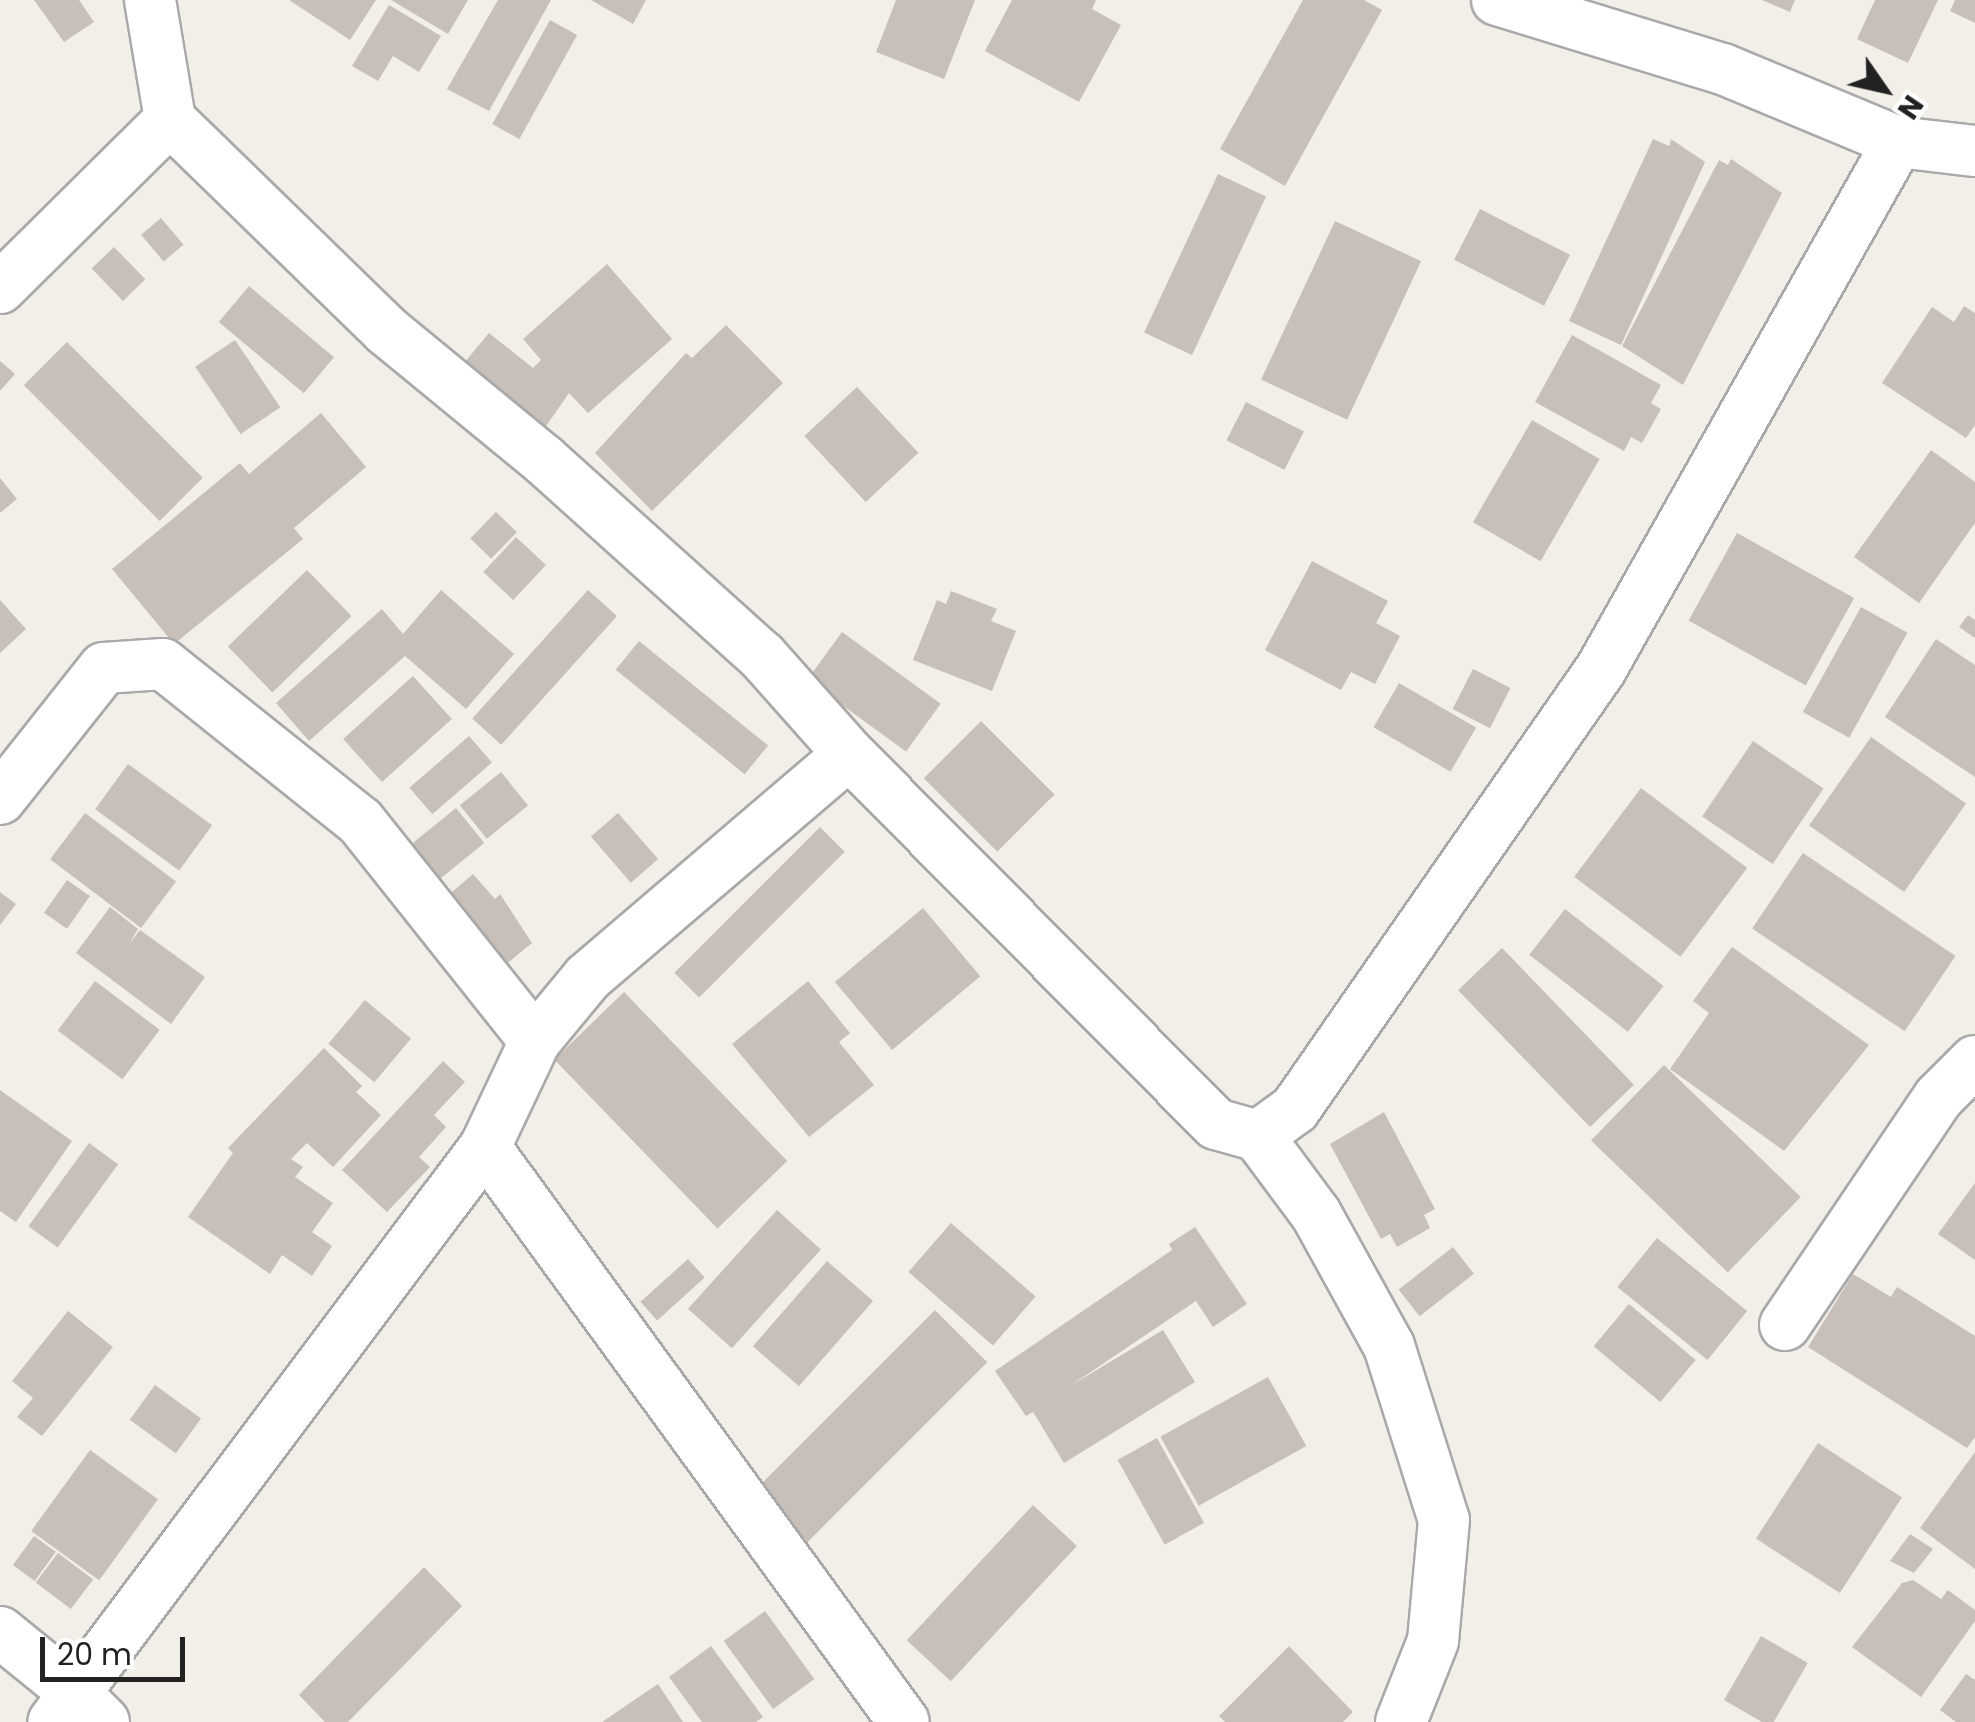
<!DOCTYPE html>
<html>
<head>
<meta charset="utf-8">
<style>
	body { margin:0 }
	#map { position:relative; width:1975px; height:1722px; overflow:hidden; background:#f2efe9; font-family:Poppins,sans-serif }
	div>[style] { position:absolute }
	[style*='--x'] { left:calc(var(--x)*1px); top:calc(var(--y)*1px); width:calc(var(--w)*1px); rotate:calc(var(--a)*1deg) }
	.building>* { inset:0; background:#c7bfb8; transform-origin:0 0 }
	.roads { filter:drop-shadow(2px 0 #a9a9a9) drop-shadow(-2px 0 #a9a9a9) drop-shadow(0 2px #a9a9a9) drop-shadow(0 -2px #a9a9a9) }
	.minor>* { height:50px; margin:-25px; padding:0 25px; transform-origin:25px; border-radius:25px; background:#fff }
	span { translate:-50% -50%; white-space:nowrap; text-align:center; line-height:1.15; -webkit-text-stroke:10px #fff; paint-order:stroke }
	.north { position:absolute; left:1835px; top:40px; width:100px; height:100px; -webkit-text-stroke:8px #fff; paint-order:stroke; rotate:124deg; font-size:28px; font-weight:700; line-height:40px; text-align:center; color:#222 }
	.north::after { content:''; display:block; margin:auto; width:35px; height:45px; background:#222; clip-path:polygon(50% 0,100% 100%,50% 72%,0 100%) }
	.scale { position:absolute; left:40px; top:1637px; width:145px; height:45px; box-sizing:border-box; border:5px solid #222; border-top:0; padding-left:12px; font-size:30px; line-height:35px; white-space:nowrap; color:#222; -webkit-text-stroke:8px #fff; paint-order:stroke }
</style>
</head>
<body>
<div id="map">
	<div class="building">
		<div style="clip-path:polygon(34px 0,79px 0,94px 22px,64px 42px)"></div>
		<div style="clip-path:polygon(289px 0,376px 0,350px 40px)"></div>
		<div style="clip-path:polygon(391px 0,468px 0,448px 34px)"></div>
		<div style="clip-path:polygon(498px 0,551px 0,489px 111px,447px 89px)"></div>
		<div style="clip-path:polygon(591px 0,646px 0,633px 24px)"></div>
		<div style="clip-path:polygon(896px 0,975px 0,944px 79px,876px 52px)"></div>
		<div style="clip-path:polygon(1012px 0,1096px 0,1092px 9px,1121px 25px,1079px 102px,985px 51px)"></div>
		<div style="clip-path:polygon(1303px 0,1364px 0,1382px 10px,1285px 186px,1220px 149px)"></div>
		<div style="clip-path:polygon(1762px 0,1795px 0,1790px 12px)"></div>
		<div style="clip-path:polygon(1875px 0,1938px 0,1908px 63px,1857px 39px)"></div>
		<div style="clip-path:polygon(1955px 0,1975px 0,1975px 23px,1950px 11px)"></div>
		<div style="clip-path:polygon(389px 5px,441px 36px,419px 72px,393px 56px,378px 81px,352px 66px)"></div>
		<div style="left:550px;top:20px;width:31px;height:119px;rotate:29deg"></div>
		<div style="clip-path:polygon(1653px 139px,1669px 146px,1671px 139px,1705px 162px,1621px 345px,1569px 321px)"></div>
		<div style="clip-path:polygon(1731px 159px,1782px 193px,1683px 385px,1622px 346px,1719px 160px,1728px 165px)"></div>
		<div style="left:1218px;top:174px;width:53px;height:175px;rotate:25deg"></div>
		<div style="left:1480px;top:209px;width:101px;height:57px;rotate:27deg"></div>
		<div style="left:161px;top:218px;width:35px;height:26px;rotate:50deg"></div>
		<div style="left:1335px;top:221px;width:95px;height:175px;rotate:25deg"></div>
		<div style="left:114px;top:247px;width:45px;height:31px;rotate:46deg"></div>
		<div style="clip-path:polygon(607px 264px,672px 339px,588px 413px,569px 393px,544px 429px,464px 363px,489px 333px,533px 368px,541px 360px,523px 339px)"></div>
		<div style="left:249px;top:286px;width:111px;height:47px;rotate:40deg"></div>
		<div style="clip-path:polygon(1964px 306px,1975px 313px,1975px 425px,1966px 438px,1882px 383px,1932px 307px,1954px 322px)"></div>
		<div style="clip-path:polygon(726px 325px,783px 383px,652px 511px,595px 453px,686px 353px,692px 358px)"></div>
		<div style="clip-path:polygon(1572px 335px,1661px 385px,1651px 403px,1661px 409px,1642px 443px,1631px 437px,1624px 451px,1535px 402px)"></div>
		<div style="left:235px;top:340px;width:81px;height:48px;rotate:56deg"></div>
		<div style="left:67px;top:342px;width:192px;height:61px;rotate:45deg"></div>
		<div style="clip-path:polygon(0 361px,15px 374px,0 391px)"></div>
		<div style="left:857px;top:387px;width:90px;height:72px;rotate:47deg"></div>
		<div style="left:1246px;top:402px;width:65px;height:43px;rotate:27deg"></div>
		<div style="clip-path:polygon(321px 413px,366px 467px,294px 528px,303px 539px,174px 644px,112px 569px,240px 463px,249px 474px)"></div>
		<div style="left:1532px;top:420px;width:78px;height:118px;rotate:30deg"></div>
		<div style="clip-path:polygon(1931px 450px,1975px 482px,1975px 523px,1919px 603px,1854px 557px)"></div>
		<div style="clip-path:polygon(0 478px,17px 499px,0 513px)"></div>
		<div style="left:496px;top:512px;width:29px;height:37px;rotate:44deg"></div>
		<div style="left:1737px;top:533px;width:134px;height:100px;rotate:29deg"></div>
		<div style="left:516px;top:537px;width:41px;height:48px;rotate:43deg"></div>
		<div style="clip-path:polygon(1312px 561px,1388px 601px,1376px 623px,1400px 636px,1375px 684px,1351px 672px,1341px 690px,1265px 650px)"></div>
		<div style="left:307px;top:570px;width:64px;height:110px;rotate:46deg"></div>
		<div style="clip-path:polygon(441px 590px,514px 654px,466px 709px,405px 656px,309px 741px,276px 703px,382px 609px,403px 634px)"></div>
		<div style="left:588px;top:590px;width:39px;height:173px;rotate:42deg"></div>
		<div style="clip-path:polygon(951px 591px,997px 609px,991px 621px,1016px 631px,992px 691px,913px 660px,937px 600px,946px 604px)"></div>
		<div style="clip-path:polygon(0 600px,26px 629px,0 653px)"></div>
		<div style="left:1861px;top:607px;width:53px;height:120px;rotate:29deg"></div>
		<div style="clip-path:polygon(1968px 615px,1975px 620px,1975px 638px,1959px 627px)"></div>
		<div style="left:842px;top:632px;width:122px;height:59px;rotate:36deg"></div>
		<div style="clip-path:polygon(1936px 639px,1975px 665px,1975px 777px,1885px 717px)"></div>
		<div style="left:639px;top:641px;width:166px;height:37px;rotate:39deg"></div>
		<div style="left:1473px;top:669px;width:42px;height:45px;rotate:27deg"></div>
		<div style="left:413px;top:676px;width:58px;height:94px;rotate:48deg"></div>
		<div style="left:1399px;top:683px;width:89px;height:51px;rotate:30deg"></div>
		<div style="left:981px;top:721px;width:104px;height:81px;rotate:45deg"></div>
		<div style="left:469px;top:736px;width:35px;height:79px;rotate:49deg"></div>
		<div style="left:1871px;top:737px;width:116px;height:108px;rotate:35deg"></div>
		<div style="left:1753px;top:741px;width:85px;height:91px;rotate:34deg"></div>
		<div style="left:128px;top:764px;width:104px;height:56px;rotate:36deg"></div>
		<div style="left:501px;top:772px;width:43px;height:53px;rotate:51deg"></div>
		<div style="left:1641px;top:788px;width:133px;height:111px;rotate:37deg"></div>
		<div style="left:456px;top:808px;width:45px;height:64px;rotate:51deg"></div>
		<div style="left:85px;top:813px;width:114px;height:58px;rotate:37deg"></div>
		<div style="left:618px;top:813px;width:61px;height:36px;rotate:49deg"></div>
		<div style="left:820px;top:827px;width:35px;height:206px;rotate:45deg"></div>
		<div style="left:1803px;top:853px;width:184px;height:91px;rotate:34deg"></div>
		<div style="clip-path:polygon(473px 874px,495px 899px,500px 894px,532px 943px,504px 966px,445px 898px)"></div>
		<div style="left:67px;top:880px;width:28px;height:40px;rotate:35deg"></div>
		<div style="clip-path:polygon(0 892px,16px 904px,0 925px)"></div>
		<div style="clip-path:polygon(110px 907px,138px 929px,129px 944px,140px 930px,205px 977px,171px 1024px,76px 953px)"></div>
		<div style="left:923px;top:908px;width:89px;height:115px;rotate:50deg"></div>
		<div style="left:1565px;top:909px;width:125px;height:58px;rotate:38deg"></div>
		<div style="clip-path:polygon(1732px 947px,1869px 1045px,1784px 1151px,1670px 1069px,1709px 1013px,1693px 1001px)"></div>
		<div style="left:1502px;top:948px;width:190px;height:61px;rotate:46deg"></div>
		<div style="left:95px;top:981px;width:81px;height:62px;rotate:37deg"></div>
		<div style="clip-path:polygon(808px 981px,850px 1033px,839px 1042px,874px 1085px,809px 1137px,732px 1044px)"></div>
		<div style="left:624px;top:992px;width:235px;height:97px;rotate:46deg"></div>
		<div style="left:365px;top:1000px;width:60px;height:57px;rotate:40deg"></div>
		<div style="clip-path:polygon(324px 1048px,362px 1086px,356px 1092px,381px 1115px,333px 1167px,307px 1143px,291px 1159px,303px 1167px,295px 1177px,333px 1203px,312px 1232px,332px 1246px,312px 1276px,282px 1255px,270px 1274px,188px 1217px,233px 1153px,228px 1148px)"></div>
		<div style="clip-path:polygon(443px 1061px,465px 1082px,434px 1115px,446px 1127px,419px 1157px,430px 1167px,387px 1212px,342px 1170px)"></div>
		<div style="left:1664px;top:1065px;width:190px;height:105px;rotate:44deg"></div>
		<div style="clip-path:polygon(0 1090px,72px 1141px,16px 1222px,0 1211px)"></div>
		<div style="clip-path:polygon(1384px 1112px,1435px 1209px,1424px 1215px,1430px 1228px,1397px 1247px,1390px 1234px,1381px 1239px,1330px 1144px)"></div>
		<div style="left:89px;top:1143px;width:36px;height:103px;rotate:36deg"></div>
		<div style="clip-path:polygon(1975px 1183px,1975px 1260px,1938px 1234px)"></div>
		<div style="left:777px;top:1210px;width:59px;height:133px;rotate:42deg"></div>
		<div style="left:951px;top:1223px;width:112px;height:65px;rotate:41deg"></div>
		<div style="clip-path:polygon(1195px 1227px,1247px 1304px,1213px 1327px,1196px 1301px,1070px 1386px,1163px 1330px,1195px 1382px,1064px 1463px,1033px 1412px,1026px 1416px,995px 1371px,1172px 1250px,1169px 1244px)"></div>
		<div style="left:1657px;top:1238px;width:116px;height:63px;rotate:39deg"></div>
		<div style="left:1453px;top:1247px;width:34px;height:69px;rotate:52deg"></div>
		<div style="left:688px;top:1259px;width:25px;height:64px;rotate:48deg"></div>
		<div style="left:827px;top:1261px;width:61px;height:113px;rotate:41deg"></div>
		<div style="clip-path:polygon(1853px 1274px,1891px 1297px,1897px 1287px,1975px 1336px,1975px 1437px,1967px 1448px,1808px 1347px)"></div>
		<div style="left:1629px;top:1304px;width:87px;height:55px;rotate:40deg"></div>
		<div style="left:935px;top:1310px;width:74px;height:254px;rotate:45deg"></div>
		<div style="clip-path:polygon(68px 1311px,113px 1347px,42px 1436px,17px 1417px,33px 1398px,12px 1381px)"></div>
		<div style="left:1268px;top:1377px;width:79px;height:123px;rotate:61deg"></div>
		<div style="left:155px;top:1385px;width:57px;height:43px;rotate:36deg"></div>
		<div style="left:1157px;top:1438px;width:97px;height:45px;rotate:61deg"></div>
		<div style="left:1818px;top:1443px;width:100px;height:114px;rotate:33deg"></div>
		<div style="left:90px;top:1450px;width:84px;height:100px;rotate:36deg"></div>
		<div style="clip-path:polygon(1975px 1452px,1975px 1569px,1920px 1528px)"></div>
		<div style="left:1033px;top:1505px;width:60px;height:185px;rotate:43deg"></div>
		<div style="clip-path:polygon(1910px 1534px,1933px 1549px,1914px 1573px,1890px 1561px)"></div>
		<div style="left:34px;top:1536px;width:27px;height:36px;rotate:36deg"></div>
		<div style="left:58px;top:1553px;width:44px;height:37px;rotate:37deg"></div>
		<div style="clip-path:polygon(424px 1567px,462px 1606px,348px 1722px,325px 1722px,299px 1695px)"></div>
		<div style="clip-path:polygon(1913px 1580px,1941px 1599px,1948px 1590px,1975px 1610px,1975px 1621px,1921px 1697px,1852px 1647px,1902px 1583px)"></div>
		<div style="left:765px;top:1611px;width:84px;height:51px;rotate:54deg"></div>
		<div style="left:1761px;top:1636px;width:54px;height:74px;rotate:30deg"></div>
		<div style="clip-path:polygon(711px 1646px,763px 1717px,756px 1722px,702px 1722px,669px 1677px)"></div>
		<div style="clip-path:polygon(1289px 1646px,1353px 1712px,1343px 1722px,1225px 1722px,1219px 1716px)"></div>
		<div style="clip-path:polygon(1966px 1674px,1975px 1680px,1975px 1722px,1956px 1722px,1940px 1710px)"></div>
		<div style="clip-path:polygon(658px 1684px,683px 1722px,602px 1722px)"></div>
	</div>
	<div class="roads">
		<div class="minor">
			<div style="--x:150;--y:0;--w:122;--a:80.5"></div>
			<div style="--x:170;--y:120;--w:303;--a:44.2"></div>
			<div style="--x:387;--y:331;--w:203;--a:39.4"></div>
			<div style="--x:544;--y:460;--w:293;--a:42"></div>
			<div style="--x:762;--y:656;--w:131;--a:48.4"></div>
			<div style="--x:849;--y:754;--w:521;--a:45.23"></div>
			<div style="--x:1216;--y:1124;--w:44;--a:15.9"></div>
			<div style="--x:1258;--y:1136;--w:46;--a:-36.1"></div>
			<div style="--x:1295;--y:1109;--w:536;--a:-55.18"></div>
			<div style="--x:1601;--y:669;--w:605;--a:-60.6"></div>
			<div style="--x:1497;--y:0;--w:236;--a:17"></div>
			<div style="--x:1723;--y:69;--w:190;--a:22.6"></div>
			<div style="--x:1898;--y:142;--w:78;--a:6.7"></div>
			<div style="--x:0;--y:288;--w:239;--a:-44.7"></div>
			<div style="--x:0;--y:799;--w:167;--a:-51.6"></div>
			<div style="--x:104;--y:668;--w:59;--a:-3.9"></div>
			<div style="--x:163;--y:664;--w:252;--a:38.6"></div>
			<div style="--x:360;--y:821;--w:281;--a:51.5"></div>
			<div style="--x:535;--y:1041;--w:83;--a:-50.4"></div>
			<div style="--x:588;--y:977;--w:343;--a:-40.5"></div>
			<div style="--x:1258;--y:1136;--w:97;--a:53.4"></div>
			<div style="--x:1316;--y:1214;--w:151;--a:61.1"></div>
			<div style="--x:1389;--y:1346;--w:182;--a:72.5"></div>
			<div style="--x:1444;--y:1520;--w:121;--a:95.2"></div>
			<div style="--x:1433;--y:1641;--w:87;--a:111.6"></div>
			<div style="--x:485;--y:1147;--w:711;--a:53.92"></div>
			<div style="--x:1785;--y:1325;--w:275;--a:-56"></div>
			<div style="--x:1939;--y:1097;--w:51;--a:-45"></div>
			<div style="--x:0;--y:1632;--w:97;--a:39.1"></div>
			<div style="--x:75;--y:1693;--w:36;--a:127"></div>
			<div style="--x:104;--y:1722;--w:41;--a:-135"></div>
			<div style="--x:75;--y:1693;--w:683;--a:-53.1"></div>
			<div style="--x:485;--y:1147;--w:117;--a:-64.7"></div>
		</div>
	</div>
	<div class="north">N</div>
	<div class="scale">20 m</div>
</div>
</body>
</html>
